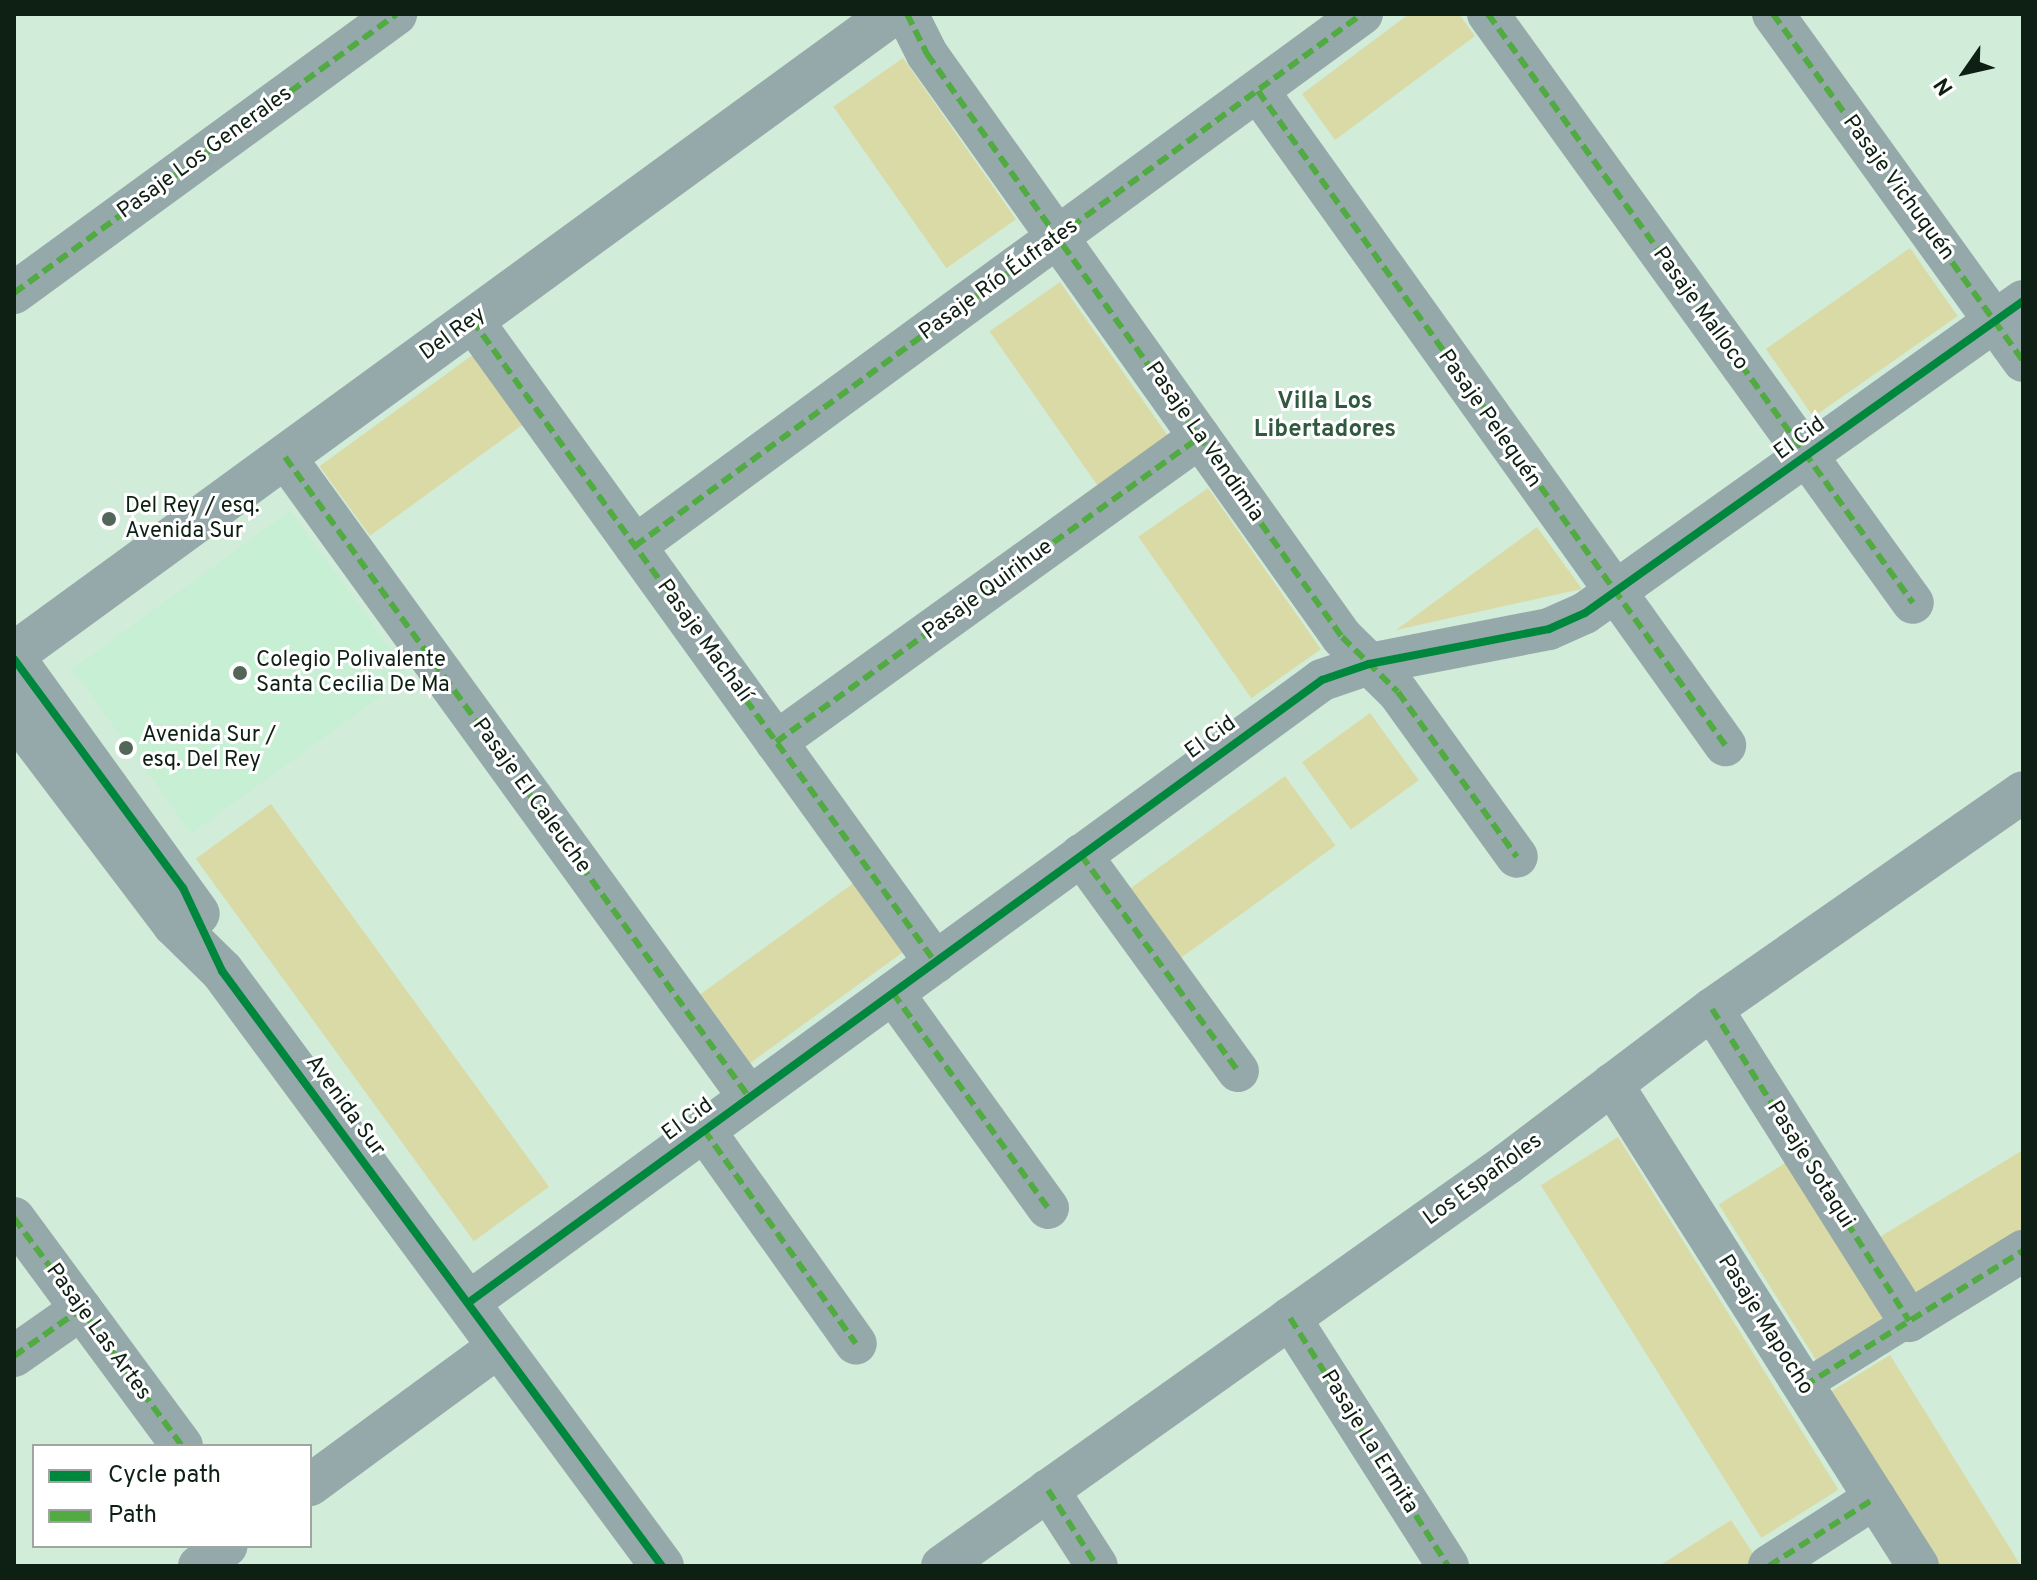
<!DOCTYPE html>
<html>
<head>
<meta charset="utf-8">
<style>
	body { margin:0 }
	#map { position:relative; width:2037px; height:1580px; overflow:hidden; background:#d2ecda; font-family:Overpass,sans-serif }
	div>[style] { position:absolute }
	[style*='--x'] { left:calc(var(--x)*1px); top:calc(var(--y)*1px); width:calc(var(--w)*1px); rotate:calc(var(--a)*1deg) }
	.built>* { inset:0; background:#c6efd3; transform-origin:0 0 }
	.green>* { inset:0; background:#dadaa7; transform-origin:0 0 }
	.pedestrian>* { height:32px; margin:-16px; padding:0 16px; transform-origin:16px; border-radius:16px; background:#96a9aa }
	.minor>* { height:42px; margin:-21px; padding:0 21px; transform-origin:21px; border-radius:21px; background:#96a9aa }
	.tertiary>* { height:44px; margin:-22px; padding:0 22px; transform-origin:22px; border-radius:22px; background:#96a9aa }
	.quiet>* { height:6px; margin-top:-3px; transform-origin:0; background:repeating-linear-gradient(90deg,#51aa42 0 12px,transparent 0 18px) }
	.cycleway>* { height:8px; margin:-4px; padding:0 4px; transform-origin:4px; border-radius:4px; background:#00873e }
	.dots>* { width:22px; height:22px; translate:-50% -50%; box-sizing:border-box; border:4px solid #fff; border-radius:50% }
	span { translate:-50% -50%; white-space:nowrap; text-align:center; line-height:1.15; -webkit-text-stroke:6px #fff; paint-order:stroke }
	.street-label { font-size:22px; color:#0e1f14 }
	.poi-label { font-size:22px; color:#0e1f14 }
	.left { translate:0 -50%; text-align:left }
	.neighbourhood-label { font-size:24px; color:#30593f; font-weight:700 }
	.frame { position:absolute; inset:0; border:16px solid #0e1f14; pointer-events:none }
	.legend { position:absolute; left:32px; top:1444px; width:280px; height:104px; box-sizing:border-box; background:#fff; border:2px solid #9fa5a1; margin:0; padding:10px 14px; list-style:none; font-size:24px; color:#0e1f14 }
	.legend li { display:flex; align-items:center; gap:16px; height:40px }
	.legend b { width:40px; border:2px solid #9fa5a1 }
	.north { position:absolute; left:1925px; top:32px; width:80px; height:80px; -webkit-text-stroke:6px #fff; paint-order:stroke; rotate:236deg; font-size:22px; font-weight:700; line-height:32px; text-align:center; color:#0e1f14 }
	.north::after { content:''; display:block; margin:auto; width:28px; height:36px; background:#0e1f14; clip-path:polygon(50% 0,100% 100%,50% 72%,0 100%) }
</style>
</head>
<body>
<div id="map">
	<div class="built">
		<div style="left:290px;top:511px;width:203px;height:269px;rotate:54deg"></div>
	</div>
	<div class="green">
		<div style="clip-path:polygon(1409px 14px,1459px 14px,1475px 36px,1335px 140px,1302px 94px)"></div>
		<div style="left:903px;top:58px;width:197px;height:85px;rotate:55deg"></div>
		<div style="left:1910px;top:248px;width:83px;height:176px;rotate:55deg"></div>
		<div style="left:1060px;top:282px;width:197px;height:86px;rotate:55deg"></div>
		<div style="left:478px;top:351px;width:86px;height:196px;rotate:54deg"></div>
		<div style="left:1208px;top:488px;width:197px;height:85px;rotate:55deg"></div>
		<div style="clip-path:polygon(1537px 527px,1582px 589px,1396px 630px)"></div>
		<div style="left:1370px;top:713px;width:83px;height:84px;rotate:54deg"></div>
		<div style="left:1285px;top:776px;width:86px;height:196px;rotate:54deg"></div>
		<div style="left:271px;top:804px;width:473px;height:93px;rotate:54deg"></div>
		<div style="left:859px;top:879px;width:85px;height:196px;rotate:54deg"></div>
		<div style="left:1618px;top:1137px;width:416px;height:91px;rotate:58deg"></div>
		<div style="clip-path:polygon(2023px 1150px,2023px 1238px,1920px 1300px,1873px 1241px)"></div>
		<div style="left:1790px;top:1160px;width:186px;height:84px;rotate:58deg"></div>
		<div style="clip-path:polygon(1890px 1355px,2021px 1566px,1935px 1566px,1825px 1395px)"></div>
		<div style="clip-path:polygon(1731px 1520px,1758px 1561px,1750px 1566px,1659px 1566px)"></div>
	</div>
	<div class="pedestrian">
		<div style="--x:1804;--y:1386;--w:123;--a:-31.8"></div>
	</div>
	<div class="minor">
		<div style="--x:907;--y:14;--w:45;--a:63.4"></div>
		<div style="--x:927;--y:54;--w:716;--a:54.56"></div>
		<div style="--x:1342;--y:637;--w:78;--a:44.5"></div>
		<div style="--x:1398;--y:692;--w:203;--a:54.2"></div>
		<div style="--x:1488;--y:14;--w:726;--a:54.19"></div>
		<div style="--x:1773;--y:14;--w:428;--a:54.2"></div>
		<div style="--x:1258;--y:91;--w:804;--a:54.47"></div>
		<div style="--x:14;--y:293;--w:473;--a:-36.1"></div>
		<div style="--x:472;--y:320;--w:792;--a:54.2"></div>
		<div style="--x:285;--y:457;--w:791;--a:54.06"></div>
		<div style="--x:635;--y:546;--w:901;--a:-36.2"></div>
		<div style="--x:776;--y:742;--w:522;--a:-35.73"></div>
		<div style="--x:1081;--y:855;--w:267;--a:54"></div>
		<div style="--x:893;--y:993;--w:265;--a:54.2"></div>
		<div style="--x:1712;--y:1009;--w:369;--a:57.7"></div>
		<div style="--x:1909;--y:1321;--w:134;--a:-31.6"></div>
		<div style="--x:1612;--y:1084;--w:571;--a:57.59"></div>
		<div style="--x:704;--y:1130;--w:262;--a:54.6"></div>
		<div style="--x:14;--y:1218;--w:283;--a:53.6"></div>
		<div style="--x:468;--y:1303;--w:1057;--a:-36.11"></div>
		<div style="--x:1322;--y:680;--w:50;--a:-18.8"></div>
		<div style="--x:1369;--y:664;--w:183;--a:-11"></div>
		<div style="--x:1549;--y:629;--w:39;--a:-24"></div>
		<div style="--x:1585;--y:613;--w:538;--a:-35.46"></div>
		<div style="--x:1290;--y:1318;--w:294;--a:57.5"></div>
		<div style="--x:14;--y:1356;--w:82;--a:-35"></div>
		<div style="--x:310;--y:1485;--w:235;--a:-36.3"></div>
		<div style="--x:1048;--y:1490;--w:90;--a:57.2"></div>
		<div style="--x:199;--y:1566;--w:34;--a:-36"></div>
		<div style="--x:942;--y:1566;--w:693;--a:-35.43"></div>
		<div style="--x:1507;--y:1164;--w:257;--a:-37.1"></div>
		<div style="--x:1712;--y:1009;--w:379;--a:-34.9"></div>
		<div style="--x:1769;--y:1566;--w:126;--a:-32.7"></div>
	</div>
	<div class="tertiary">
		<div style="--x:14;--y:654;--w:1087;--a:-36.09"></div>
		<div style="--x:14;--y:659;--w:314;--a:54.2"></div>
		<div style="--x:14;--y:713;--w:265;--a:52.8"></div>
		<div style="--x:174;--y:924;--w:67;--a:44.4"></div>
		<div style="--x:222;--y:971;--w:740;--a:53.52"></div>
	</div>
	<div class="quiet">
		<div style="--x:907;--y:14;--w:45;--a:63.4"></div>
		<div style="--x:927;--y:54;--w:716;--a:54.56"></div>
		<div style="--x:1342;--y:637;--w:78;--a:44.5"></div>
		<div style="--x:1398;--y:692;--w:203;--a:54.2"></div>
		<div style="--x:1488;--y:14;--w:726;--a:54.19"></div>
		<div style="--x:1773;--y:14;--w:428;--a:54.2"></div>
		<div style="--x:1258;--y:91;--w:804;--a:54.47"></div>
		<div style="--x:14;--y:293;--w:473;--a:-36.1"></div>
		<div style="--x:472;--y:320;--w:792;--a:54.2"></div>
		<div style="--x:285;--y:457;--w:791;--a:54.06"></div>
		<div style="--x:635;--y:546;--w:901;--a:-36.2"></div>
		<div style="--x:776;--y:742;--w:522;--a:-35.73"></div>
		<div style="--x:1081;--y:855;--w:267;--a:54"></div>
		<div style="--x:893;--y:993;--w:265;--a:54.2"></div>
		<div style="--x:1712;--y:1009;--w:369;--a:57.7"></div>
		<div style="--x:704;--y:1130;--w:262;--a:54.6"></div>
		<div style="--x:14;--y:1218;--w:283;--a:53.6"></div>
		<div style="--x:1290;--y:1318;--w:294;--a:57.5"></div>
		<div style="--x:14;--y:1356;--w:82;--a:-35"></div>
		<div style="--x:1804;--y:1386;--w:257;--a:-31.7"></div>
		<div style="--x:1048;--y:1490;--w:90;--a:57.2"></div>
		<div style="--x:1769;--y:1566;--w:126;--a:-32.7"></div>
	</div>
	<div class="cycleway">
		<div style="--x:14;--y:659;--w:285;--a:53.6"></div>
		<div style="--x:183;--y:888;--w:92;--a:64.8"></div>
		<div style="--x:222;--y:971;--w:740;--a:53.52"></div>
		<div style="--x:468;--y:1303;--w:1057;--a:-36.11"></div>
		<div style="--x:1322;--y:680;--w:50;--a:-18.8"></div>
		<div style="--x:1369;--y:664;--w:183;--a:-11"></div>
		<div style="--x:1549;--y:629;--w:39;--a:-24"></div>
		<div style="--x:1585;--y:613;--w:538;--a:-35.46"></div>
	</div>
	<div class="dots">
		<div style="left:109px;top:519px;background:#536759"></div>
		<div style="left:240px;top:673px;background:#536759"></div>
		<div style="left:126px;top:748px;background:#536759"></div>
	</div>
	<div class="street-label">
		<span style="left:205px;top:153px;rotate:-36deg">Pasaje Los Generales</span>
		<span style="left:1898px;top:188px;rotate:54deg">Pasaje Vichuquén</span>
		<span style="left:999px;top:280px;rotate:-36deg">Pasaje Río Éufrates</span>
		<span style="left:1700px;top:309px;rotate:54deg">Pasaje Malloco</span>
		<span style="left:453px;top:334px;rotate:-36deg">Del Rey</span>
		<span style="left:1489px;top:419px;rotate:55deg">Pasaje Pelequén</span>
		<span style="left:1800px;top:439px;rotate:-36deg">El Cid</span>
		<span style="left:1204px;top:442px;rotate:55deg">Pasaje La Vendimia</span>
		<span style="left:988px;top:590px;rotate:-36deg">Pasaje Quirihue</span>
		<span style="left:704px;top:641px;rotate:54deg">Pasaje Machalí</span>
		<span style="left:1211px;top:738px;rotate:-36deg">El Cid</span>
		<span style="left:531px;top:796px;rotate:54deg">Pasaje El Caleuche</span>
		<span style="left:345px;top:1106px;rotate:54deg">Avenida Sur</span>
		<span style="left:688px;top:1120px;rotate:-36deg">El Cid</span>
		<span style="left:1810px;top:1165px;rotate:58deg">Pasaje Sotaqui</span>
		<span style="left:1483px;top:1180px;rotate:-36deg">Los Españoles</span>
		<span style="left:1765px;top:1325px;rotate:58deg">Pasaje Mapocho</span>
		<span style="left:98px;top:1332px;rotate:54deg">Pasaje Las Artes</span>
		<span style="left:1369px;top:1442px;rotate:58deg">Pasaje La Ermita</span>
	</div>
	<div class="poi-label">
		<span class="left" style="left:125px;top:519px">Del Rey / esq.<br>Avenida Sur</span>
		<span class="left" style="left:256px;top:673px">Colegio Polivalente<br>Santa Cecilia De Ma</span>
		<span class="left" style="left:142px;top:748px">Avenida Sur /<br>esq. Del Rey</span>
	</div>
	<div class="neighbourhood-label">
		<span style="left:1325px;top:417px">Villa Los<br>Libertadores</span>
	</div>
	<div class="frame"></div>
	<ul class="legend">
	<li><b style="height:10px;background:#00873e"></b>Cycle path</li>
	<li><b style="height:10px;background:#51aa42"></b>Path</li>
	</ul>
	<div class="north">N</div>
</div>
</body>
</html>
